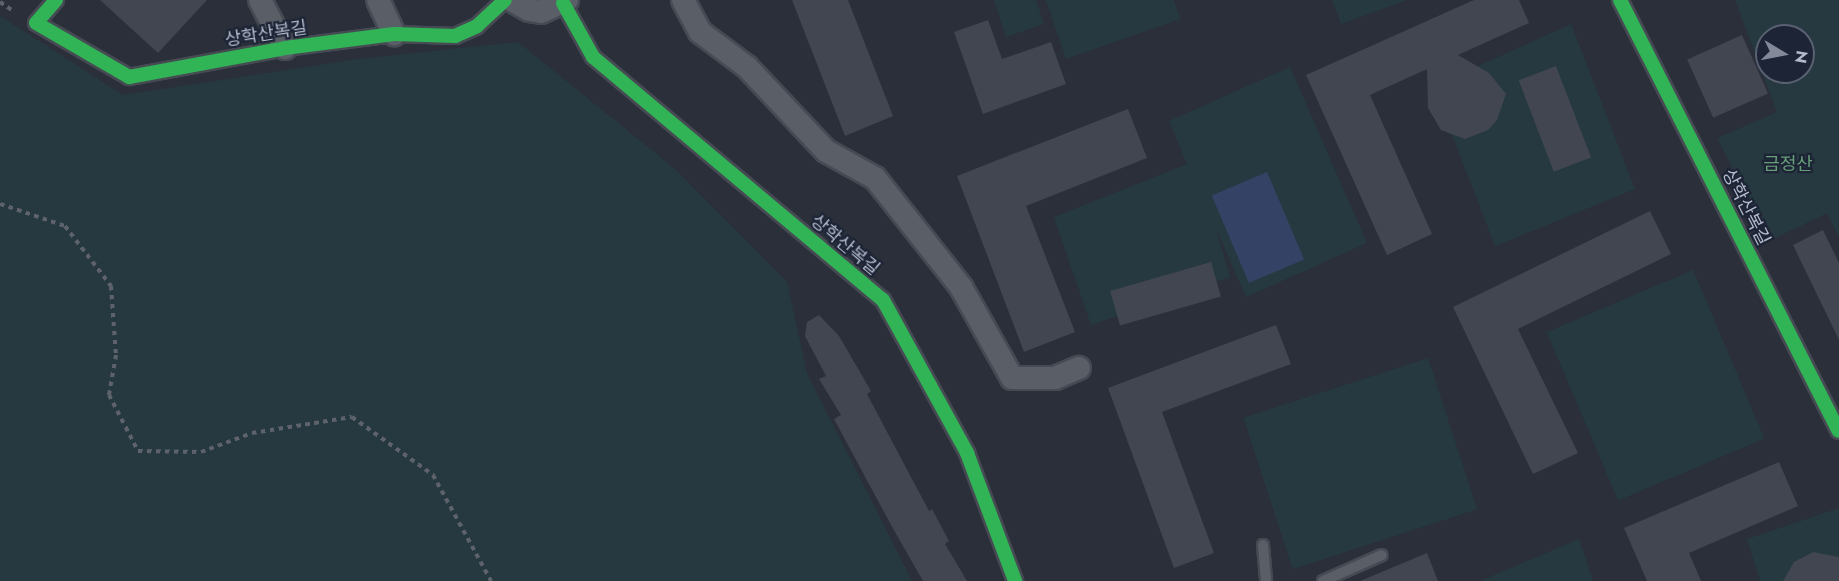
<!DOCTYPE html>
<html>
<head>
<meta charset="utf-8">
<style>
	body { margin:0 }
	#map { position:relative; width:1839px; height:581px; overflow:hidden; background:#2a2f3a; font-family:Jost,"Noto Sans KR",sans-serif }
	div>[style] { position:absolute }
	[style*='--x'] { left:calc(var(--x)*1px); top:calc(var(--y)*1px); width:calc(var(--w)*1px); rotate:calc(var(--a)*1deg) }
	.green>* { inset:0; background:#263940; transform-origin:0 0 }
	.water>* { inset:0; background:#344365; transform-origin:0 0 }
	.building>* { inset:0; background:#414650; transform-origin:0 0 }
	.path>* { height:4px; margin-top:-2px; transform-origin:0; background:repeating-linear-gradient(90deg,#5d626b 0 4.5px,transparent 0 9px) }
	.roads { filter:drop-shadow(2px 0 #464a53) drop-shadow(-2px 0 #464a53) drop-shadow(0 2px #464a53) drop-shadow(0 -2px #464a53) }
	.lane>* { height:10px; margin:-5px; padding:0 5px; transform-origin:5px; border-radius:5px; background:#5a5e67 }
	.street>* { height:22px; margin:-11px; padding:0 11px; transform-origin:11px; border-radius:11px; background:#5a5e67 }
	.fast>* { height:14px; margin:-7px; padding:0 7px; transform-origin:7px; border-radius:7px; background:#30b455 }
	span { translate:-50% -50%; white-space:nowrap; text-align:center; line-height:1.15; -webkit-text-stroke:4.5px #1c2435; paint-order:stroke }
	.street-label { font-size:18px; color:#b3bacb }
	.park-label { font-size:18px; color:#689e7a }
	.north { position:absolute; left:1755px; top:24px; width:60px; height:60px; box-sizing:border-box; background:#1c2435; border:2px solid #586071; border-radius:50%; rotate:100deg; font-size:16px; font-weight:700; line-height:24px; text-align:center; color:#b3bacb }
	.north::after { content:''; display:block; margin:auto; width:21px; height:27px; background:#838998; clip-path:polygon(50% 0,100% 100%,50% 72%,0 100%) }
</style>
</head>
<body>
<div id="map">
	<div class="green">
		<div style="clip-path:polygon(994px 0,1036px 0,1044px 24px,1006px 37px)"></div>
		<div style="clip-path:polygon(1046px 0,1174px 0,1180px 19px,1066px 59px)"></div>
		<div style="clip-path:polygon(1332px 0,1407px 0,1341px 24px)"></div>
		<div style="clip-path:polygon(evenodd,1735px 0,1839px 0,1839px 237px,1827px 213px,1771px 240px,1717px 138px,1777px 112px,1735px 0,1767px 36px,1803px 36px,1803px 72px,1767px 72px,1767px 36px)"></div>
		<div style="clip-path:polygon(0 16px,123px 95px,358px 59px,518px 42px,675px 169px,787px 282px,807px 373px,912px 581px,0 581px)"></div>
		<div style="clip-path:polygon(1571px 24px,1635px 189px,1495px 246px,1432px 83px,1467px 64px,1478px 66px)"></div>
		<div style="clip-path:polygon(1290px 67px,1367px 243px,1246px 297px,1215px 226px,1230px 277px,1091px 325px,1054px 217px,1187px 164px,1169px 121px)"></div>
		<div style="left:1693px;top:270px;width:183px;height:159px;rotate:67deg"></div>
		<div style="left:1428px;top:358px;width:159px;height:194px;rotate:72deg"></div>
		<div style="clip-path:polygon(1839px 508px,1839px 581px,1760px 581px,1747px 539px)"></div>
		<div style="clip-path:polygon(1579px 539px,1593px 581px,1480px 581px)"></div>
	</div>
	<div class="water">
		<div style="left:1267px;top:172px;width:95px;height:60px;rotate:67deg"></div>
	</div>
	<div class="building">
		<div style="clip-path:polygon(100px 0,207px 0,158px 53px)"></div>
		<div style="clip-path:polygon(792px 0,848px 0,893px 116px,845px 136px)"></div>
		<div style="clip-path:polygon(1474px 0,1519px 0,1529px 23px,1458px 55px,1489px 73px,1506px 94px,1497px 120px,1488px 130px,1465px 139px,1441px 130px,1428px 108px,1427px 69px,1370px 95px,1432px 234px,1387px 255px,1306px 75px)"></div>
		<div style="clip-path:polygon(988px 20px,1002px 59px,1051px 42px,1066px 84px,983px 114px,954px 32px)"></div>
		<div style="left:1742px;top:35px;width:64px;height:60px;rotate:66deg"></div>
		<div style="left:1556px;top:66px;width:98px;height:40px;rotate:69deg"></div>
		<div style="clip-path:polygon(1128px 109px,1147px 158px,1026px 206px,1075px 332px,1024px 352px,957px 176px)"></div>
		<div style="clip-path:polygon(1650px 211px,1671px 254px,1518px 329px,1578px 453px,1533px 474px,1453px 307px)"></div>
		<div style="clip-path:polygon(1823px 230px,1839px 263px,1839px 340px,1793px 245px)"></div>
		<div style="left:1211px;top:262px;width:36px;height:105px;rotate:74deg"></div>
		<div style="clip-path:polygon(819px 315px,839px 336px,871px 391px,867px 394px,929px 511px,932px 509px,949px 541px,945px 544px,967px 581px,923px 581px,891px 525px,834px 419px,841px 415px,819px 379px,826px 376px,805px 336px,807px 322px)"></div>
		<div style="clip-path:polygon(1276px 325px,1291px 364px,1162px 412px,1214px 553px,1174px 568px,1108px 388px)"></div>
		<div style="clip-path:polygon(1779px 462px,1798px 506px,1689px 553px,1701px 581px,1647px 581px,1624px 528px)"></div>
		<div style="clip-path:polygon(1813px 552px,1839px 557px,1839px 581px,1783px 581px,1794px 562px)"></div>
		<div style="clip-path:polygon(1427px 553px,1438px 581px,1360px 581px)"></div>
	</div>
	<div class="path">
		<div style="--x:0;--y:2;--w:14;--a:34"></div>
		<div style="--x:0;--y:204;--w:69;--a:18.7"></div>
		<div style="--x:65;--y:226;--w:76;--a:52.5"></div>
		<div style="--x:111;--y:286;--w:69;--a:85.9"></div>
		<div style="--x:116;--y:355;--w:41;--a:99.9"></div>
		<div style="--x:109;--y:395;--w:63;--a:62.6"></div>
		<div style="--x:138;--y:451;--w:63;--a:0.9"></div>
		<div style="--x:201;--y:452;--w:54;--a:-20.4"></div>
		<div style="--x:252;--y:433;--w:101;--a:-9.1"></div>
		<div style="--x:352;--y:417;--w:100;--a:35.6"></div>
		<div style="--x:433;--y:475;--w:121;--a:61.3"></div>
	</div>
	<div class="roads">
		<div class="lane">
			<div style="--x:1263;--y:545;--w:36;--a:85"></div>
			<div style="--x:1323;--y:581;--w:64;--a:-23.8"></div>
		</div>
		<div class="street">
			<div style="--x:260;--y:0;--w:54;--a:62.5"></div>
			<div style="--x:378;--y:0;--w:38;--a:65"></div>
			<div style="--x:511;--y:0;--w:21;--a:29"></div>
			<div style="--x:529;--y:10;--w:12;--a:9"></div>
			<div style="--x:541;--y:12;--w:29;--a:-25"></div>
			<div style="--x:683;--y:0;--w:36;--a:62"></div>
			<div style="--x:700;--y:32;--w:59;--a:36.7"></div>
			<div style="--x:747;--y:67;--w:115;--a:46.8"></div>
			<div style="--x:826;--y:151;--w:56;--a:28.9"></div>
			<div style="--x:875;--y:178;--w:139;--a:51.7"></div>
			<div style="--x:961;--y:287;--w:104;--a:60.7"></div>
			<div style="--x:1012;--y:378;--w:43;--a:0"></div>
			<div style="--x:1055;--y:378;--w:26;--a:-23"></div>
		</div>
		<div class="fast">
			<div style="--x:56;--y:0;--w:30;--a:131"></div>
			<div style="--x:36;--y:23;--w:108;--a:30.1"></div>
			<div style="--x:129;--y:77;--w:159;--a:-10.5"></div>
			<div style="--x:285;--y:48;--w:110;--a:-7.3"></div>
			<div style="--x:394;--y:34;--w:61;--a:1.9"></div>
			<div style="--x:455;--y:36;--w:24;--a:-24"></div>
			<div style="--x:477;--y:26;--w:38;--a:-43"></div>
			<div style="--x:1620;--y:0;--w:483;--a:63.1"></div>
			<div style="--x:563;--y:3;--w:62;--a:60.9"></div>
			<div style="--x:593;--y:57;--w:378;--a:40"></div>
			<div style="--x:883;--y:300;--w:175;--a:61.2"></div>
			<div style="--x:967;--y:453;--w:137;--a:69.4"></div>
		</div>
	</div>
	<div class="street-label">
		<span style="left:266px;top:34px;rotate:-9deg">상학산복길</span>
		<span style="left:1746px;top:207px;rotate:63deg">상학산복길</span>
		<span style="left:845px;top:245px;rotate:40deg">상학산복길</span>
	</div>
	<div class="park-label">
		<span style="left:1788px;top:164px">금정산</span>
	</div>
	<div class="north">N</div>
</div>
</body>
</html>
